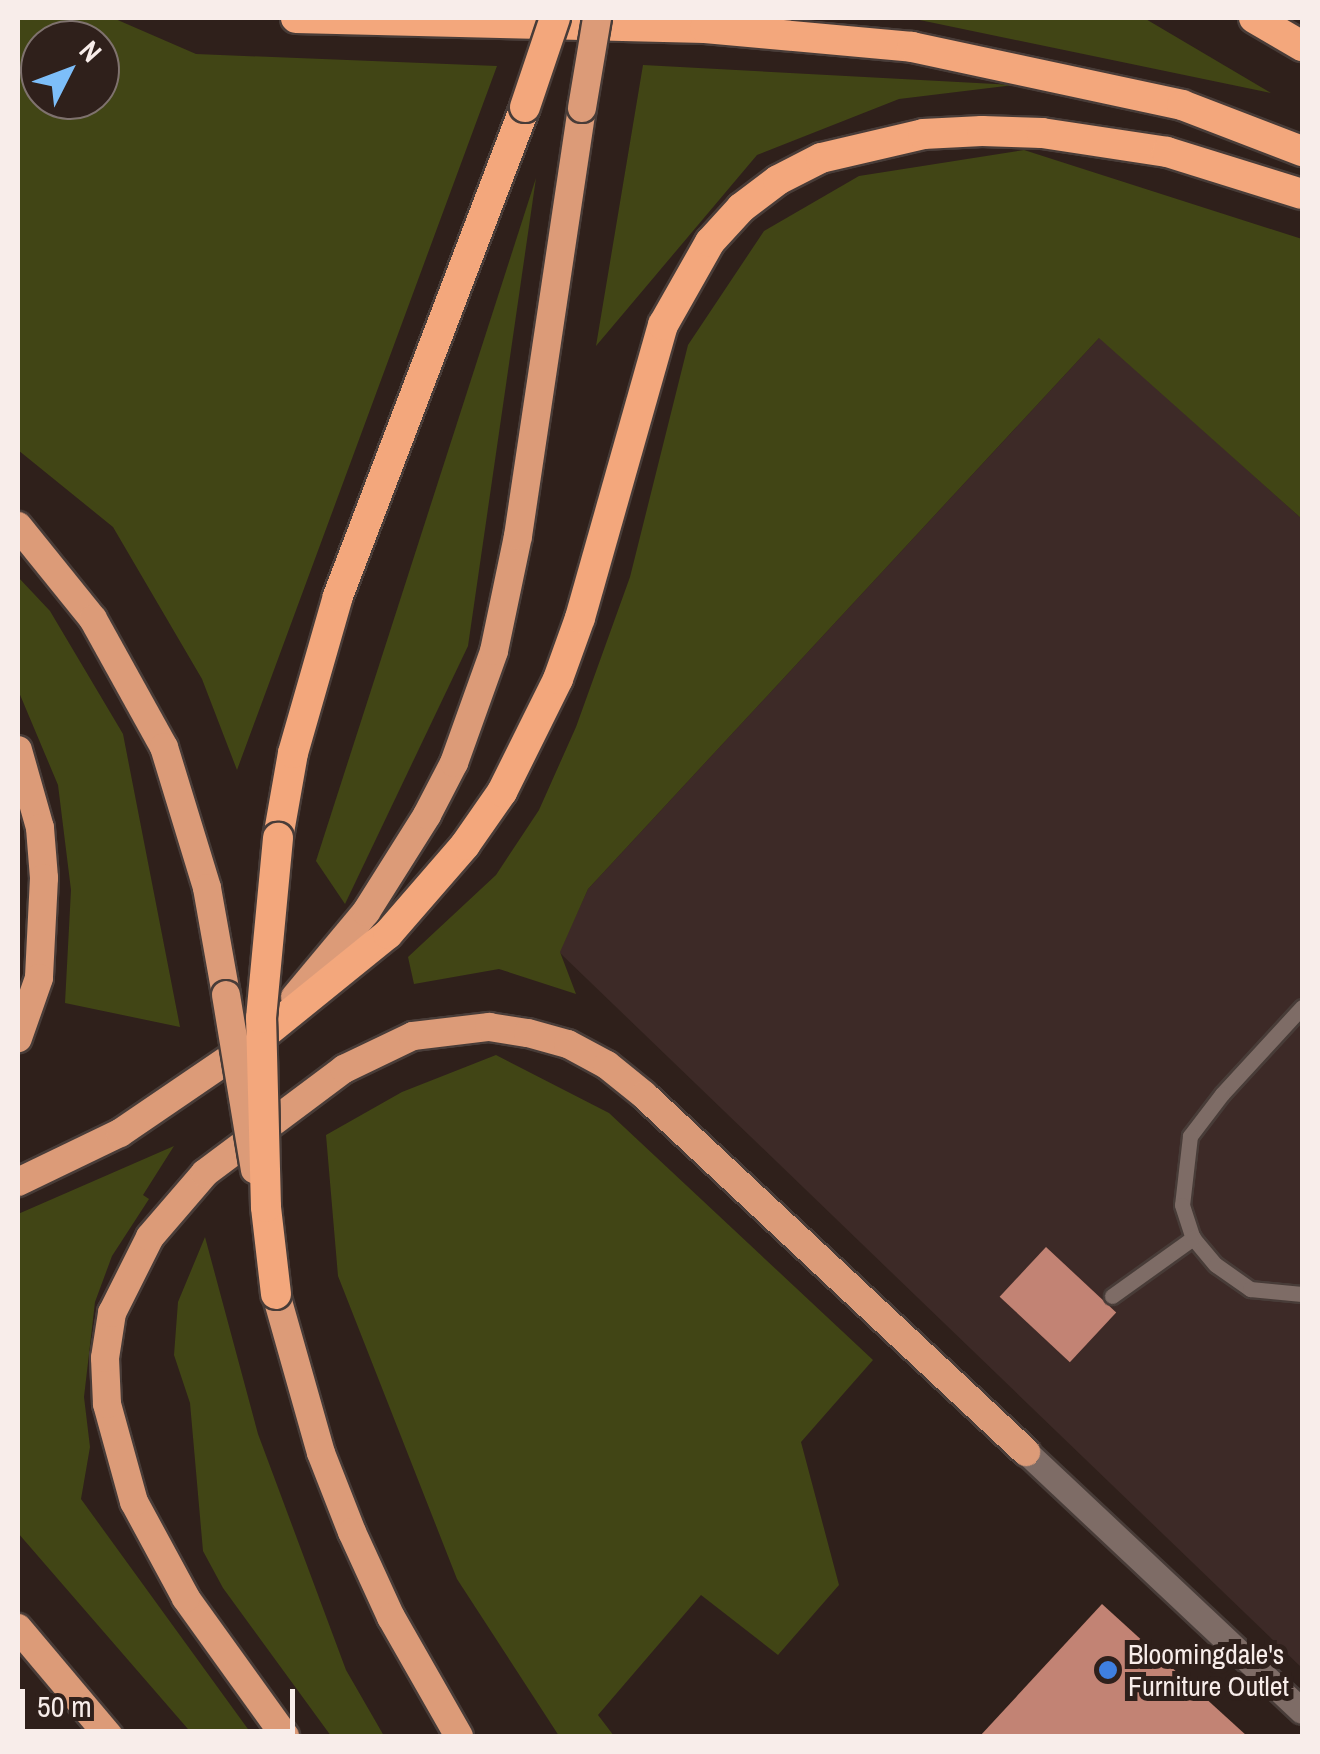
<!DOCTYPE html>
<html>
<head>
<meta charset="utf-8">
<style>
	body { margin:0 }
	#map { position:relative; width:1320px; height:1754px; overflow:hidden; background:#2f201b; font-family:"Archivo Narrow",sans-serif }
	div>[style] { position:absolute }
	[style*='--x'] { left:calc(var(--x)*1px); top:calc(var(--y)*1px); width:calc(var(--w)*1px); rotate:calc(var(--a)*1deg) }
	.commercial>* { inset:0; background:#3d2a27 }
	.green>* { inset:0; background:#414515 }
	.building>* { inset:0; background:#c28374; transform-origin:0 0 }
	.roads { filter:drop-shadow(2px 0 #483c38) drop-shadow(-2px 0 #483c38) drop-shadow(0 2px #483c38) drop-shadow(0 -2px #483c38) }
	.service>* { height:15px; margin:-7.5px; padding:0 7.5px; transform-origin:7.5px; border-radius:7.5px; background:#7e6c66 }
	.minor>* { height:25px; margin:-12.5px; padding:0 12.5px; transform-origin:12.5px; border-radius:12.5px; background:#7e6c66 }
	.trunk>* { height:28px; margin:-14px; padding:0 14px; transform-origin:14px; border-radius:14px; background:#dc9b78 }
	.motorway>* { height:30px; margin:-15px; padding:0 15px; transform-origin:15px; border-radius:15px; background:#f3a77c }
	.bridges { filter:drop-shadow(2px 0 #483c38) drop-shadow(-2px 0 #483c38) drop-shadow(0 2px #483c38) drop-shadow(0 -2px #483c38) }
	.trunk-bridge>* { height:28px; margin:-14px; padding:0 14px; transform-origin:14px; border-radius:14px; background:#dc9b78 }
	.motorway-bridge>* { height:30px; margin:-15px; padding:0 15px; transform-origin:15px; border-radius:15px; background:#f3a77c }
	.dots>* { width:28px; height:28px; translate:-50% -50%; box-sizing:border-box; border:5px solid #2f201b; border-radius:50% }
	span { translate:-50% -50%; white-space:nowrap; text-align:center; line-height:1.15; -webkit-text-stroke:10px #2f201b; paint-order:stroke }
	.poi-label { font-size:28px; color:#f8edea }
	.left { translate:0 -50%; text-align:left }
	.frame { position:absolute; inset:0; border:20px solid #f8edea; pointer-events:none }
	.north { position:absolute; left:20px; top:20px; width:100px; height:100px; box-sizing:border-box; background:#2f201b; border:2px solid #7f726e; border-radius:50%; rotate:48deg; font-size:28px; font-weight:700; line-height:40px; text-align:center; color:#f8edea }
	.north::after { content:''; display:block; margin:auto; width:35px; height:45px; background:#7dbef9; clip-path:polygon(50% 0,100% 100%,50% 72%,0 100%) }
	.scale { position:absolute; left:20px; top:1689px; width:275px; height:45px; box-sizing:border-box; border:5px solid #f8edea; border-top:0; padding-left:12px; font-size:30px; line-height:35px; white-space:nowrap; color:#f8edea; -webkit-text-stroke:8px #2f201b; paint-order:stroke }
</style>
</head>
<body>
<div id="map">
	<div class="commercial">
		<div style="clip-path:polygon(1100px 337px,1302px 519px,1302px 1668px,559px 952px,588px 889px)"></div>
	</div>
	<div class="green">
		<div style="clip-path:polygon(evenodd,18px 18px,113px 18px,196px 54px,497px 66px,237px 770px,202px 679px,113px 527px,18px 450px,18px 18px,100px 40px,100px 100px,40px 100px,40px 40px,100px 40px)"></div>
		<div style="clip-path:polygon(910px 18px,1144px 18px,1271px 93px)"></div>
		<div style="clip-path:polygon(643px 65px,1014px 85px,899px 99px,757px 155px,596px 346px)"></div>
		<div style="clip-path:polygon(1024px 150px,1302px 239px,1302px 519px,1099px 338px,588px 889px,560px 952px,576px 994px,499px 969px,414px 984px,408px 957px,496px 875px,539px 810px,576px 727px,630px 577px,688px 345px,764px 231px,859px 176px)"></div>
		<div style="clip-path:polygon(536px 178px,468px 646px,345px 904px,316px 861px)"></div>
		<div style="clip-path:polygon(18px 577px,50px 611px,123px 734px,180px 1027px,65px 1003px,71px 890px,58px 785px,18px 690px)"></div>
		<div style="clip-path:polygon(496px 1055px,609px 1113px,873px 1360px,801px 1442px,839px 1585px,778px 1655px,701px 1595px,598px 1715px,614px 1736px,559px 1736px,457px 1579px,338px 1276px,326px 1135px,402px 1092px)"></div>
		<div style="clip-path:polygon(174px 1146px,143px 1195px,149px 1199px,112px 1256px,95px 1302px,84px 1397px,90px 1447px,81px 1499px,253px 1736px,194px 1736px,18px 1533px,18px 1214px)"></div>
		<div style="clip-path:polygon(205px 1237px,258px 1434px,346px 1670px,384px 1736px,331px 1736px,223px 1588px,203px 1551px,190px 1403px,174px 1355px,178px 1302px)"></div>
	</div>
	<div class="building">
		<div style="left:1046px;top:1247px;width:96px;height:68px;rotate:43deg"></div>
		<div style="clip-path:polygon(1102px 1604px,1247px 1736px,980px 1736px)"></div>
	</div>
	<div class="roads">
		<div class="service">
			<div style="--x:1302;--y:1007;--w:118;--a:132.6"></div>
			<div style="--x:1222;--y:1094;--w:53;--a:127.3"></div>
			<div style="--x:1190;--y:1136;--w:69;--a:96.6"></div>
			<div style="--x:1182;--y:1205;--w:35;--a:72"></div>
			<div style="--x:1193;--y:1238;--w:35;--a:50"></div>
			<div style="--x:1216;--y:1265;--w:42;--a:35.2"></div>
			<div style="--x:1250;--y:1289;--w:52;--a:5.5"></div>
			<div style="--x:1112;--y:1296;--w:100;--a:-35.6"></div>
		</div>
		<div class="minor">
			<div style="--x:1026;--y:1452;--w:378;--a:43.2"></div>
		</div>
		<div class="trunk">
			<div style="--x:18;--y:526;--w:119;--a:51.1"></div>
			<div style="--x:93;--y:619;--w:146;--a:61"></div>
			<div style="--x:164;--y:747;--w:147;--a:73"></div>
			<div style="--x:207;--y:888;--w:109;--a:79.9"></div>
			<div style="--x:18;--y:750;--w:81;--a:74.2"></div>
			<div style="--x:40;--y:828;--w:50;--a:85.4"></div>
			<div style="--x:44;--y:878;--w:100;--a:92.9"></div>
			<div style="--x:39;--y:978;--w:64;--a:109.3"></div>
			<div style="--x:295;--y:997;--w:111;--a:-50.1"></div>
			<div style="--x:366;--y:912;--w:115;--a:-57.8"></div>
			<div style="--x:427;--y:815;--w:59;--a:-62.6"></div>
			<div style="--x:454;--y:763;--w:119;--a:-70.3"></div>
			<div style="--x:494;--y:651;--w:117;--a:-78.2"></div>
			<div style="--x:518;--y:536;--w:433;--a:-81.5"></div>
			<div style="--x:18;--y:1182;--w:113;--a:-25.7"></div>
			<div style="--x:120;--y:1133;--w:160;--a:-34.3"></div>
			<div style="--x:276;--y:1294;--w:165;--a:74.2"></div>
			<div style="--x:321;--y:1453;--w:85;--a:68.6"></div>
			<div style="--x:352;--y:1532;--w:94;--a:65.4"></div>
			<div style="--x:391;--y:1617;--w:137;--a:60.3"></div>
			<div style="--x:18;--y:1628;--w:141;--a:49.9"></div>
			<div style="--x:285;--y:1736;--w:170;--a:-125.7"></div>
			<div style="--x:186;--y:1598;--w:109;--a:-118.4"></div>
			<div style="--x:134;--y:1502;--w:102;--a:-105.4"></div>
			<div style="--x:107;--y:1404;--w:46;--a:-92.5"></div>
			<div style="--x:105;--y:1358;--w:46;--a:-81.2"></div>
			<div style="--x:112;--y:1313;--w:85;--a:-63.4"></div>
			<div style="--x:150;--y:1237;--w:84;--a:-49.3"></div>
			<div style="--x:205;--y:1173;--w:174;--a:-36.8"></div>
			<div style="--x:344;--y:1069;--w:76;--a:-25.6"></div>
			<div style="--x:413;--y:1036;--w:77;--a:-6.8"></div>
			<div style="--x:489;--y:1027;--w:39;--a:9"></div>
			<div style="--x:528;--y:1033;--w:41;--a:15.4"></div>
			<div style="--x:568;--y:1044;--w:44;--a:28.3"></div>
			<div style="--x:607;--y:1065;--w:48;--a:39"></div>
			<div style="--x:644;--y:1095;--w:523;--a:43.06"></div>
		</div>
		<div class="motorway">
			<div style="--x:296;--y:18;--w:409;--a:1.4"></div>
			<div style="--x:705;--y:28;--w:208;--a:5.2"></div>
			<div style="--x:912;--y:47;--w:276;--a:12.1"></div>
			<div style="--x:1182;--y:105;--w:129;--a:21"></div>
			<div style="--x:1254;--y:18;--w:56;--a:30.3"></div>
			<div style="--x:278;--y:838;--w:86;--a:-80"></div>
			<div style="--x:293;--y:753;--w:163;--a:-74"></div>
			<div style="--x:338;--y:596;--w:524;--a:-69.07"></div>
			<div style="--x:246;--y:1049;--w:183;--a:-39"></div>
			<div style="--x:388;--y:934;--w:118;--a:-49.1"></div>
			<div style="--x:465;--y:845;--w:65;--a:-55.1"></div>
			<div style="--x:502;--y:792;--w:126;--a:-63.6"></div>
			<div style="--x:558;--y:679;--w:65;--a:-70.2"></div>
			<div style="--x:580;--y:618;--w:305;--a:-74.2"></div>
			<div style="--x:663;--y:325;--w:95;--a:-60.5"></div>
			<div style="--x:710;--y:242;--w:46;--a:-47.6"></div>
			<div style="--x:741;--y:208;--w:46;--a:-37.1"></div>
			<div style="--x:778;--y:180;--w:48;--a:-27.1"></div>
			<div style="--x:821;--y:158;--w:105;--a:-13.2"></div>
			<div style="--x:923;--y:134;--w:59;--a:-2.9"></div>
			<div style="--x:982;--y:131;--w:60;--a:1.9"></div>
			<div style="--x:1042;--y:133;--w:126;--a:8.6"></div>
			<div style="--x:1167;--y:152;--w:141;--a:17.3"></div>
		</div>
	</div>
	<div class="bridges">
		<div class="trunk-bridge">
			<div style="--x:582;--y:108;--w:91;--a:-80.5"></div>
			<div style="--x:226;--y:995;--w:177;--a:80.6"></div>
		</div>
		<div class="motorway-bridge">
			<div style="--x:525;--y:107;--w:94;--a:-71.4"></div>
			<div style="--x:276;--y:1294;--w:88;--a:-96.6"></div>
			<div style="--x:266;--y:1207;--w:189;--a:-91.5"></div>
			<div style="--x:261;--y:1018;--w:181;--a:-84.6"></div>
		</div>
	</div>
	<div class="dots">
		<div style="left:1108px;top:1670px;background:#3f7fe0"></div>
	</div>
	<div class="poi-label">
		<span class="left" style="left:1128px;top:1670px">Bloomingdale's<br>Furniture Outlet</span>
	</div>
	<div class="frame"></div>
	<div class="north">N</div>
	<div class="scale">50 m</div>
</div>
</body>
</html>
